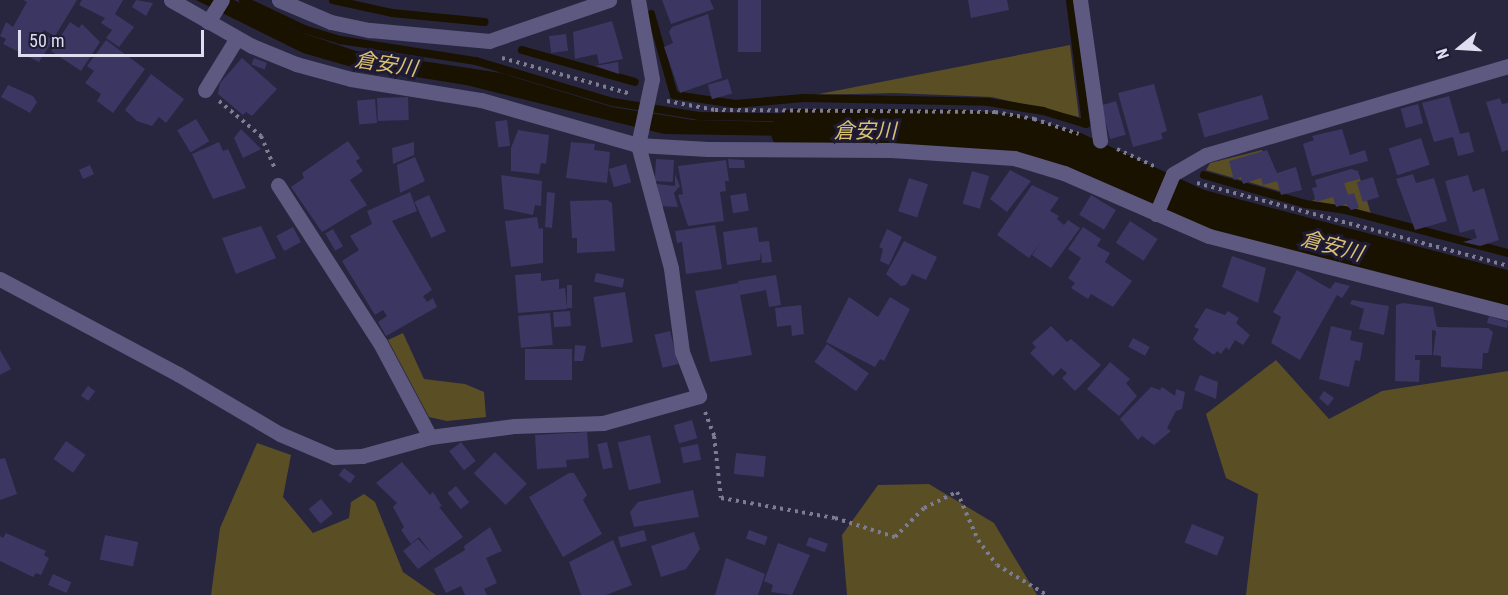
<!DOCTYPE html>
<html>
<head>
<meta charset="utf-8">
<style>
	body { margin:0 }
	#map { position:relative; width:1508px; height:595px; overflow:hidden; background:#28253f; font-family:"Roboto Condensed","Noto Sans JP",sans-serif }
	div>[style] { position:absolute }
	[style*='--x'] { left:calc(var(--x)*1px); top:calc(var(--y)*1px); width:calc(var(--w)*1px); rotate:calc(var(--a)*1deg) }
	.green>* { inset:0; background:#5a4e25 }
	.water>* { inset:0; background:#191200 }
	.stream>* { height:8px; margin:-4px; padding:0 4px; transform-origin:4px; border-radius:4px; background:#191200 }
	.river>* { height:45px; margin:-22.5px; padding:0 22.5px; transform-origin:22.5px; border-radius:22.5px; background:#191200 }
	.building>* { inset:0; background:#3c3662; transform-origin:0 0 }
	.path>* { height:4px; margin-top:-2px; transform-origin:0; background:repeating-linear-gradient(90deg,#7e7c92 0 3px,transparent 0 7.5px) }
	.minor>* { height:15px; margin:-7.5px; padding:0 7.5px; transform-origin:7.5px; border-radius:7.5px; background:#5e5980 }
	.tertiary>* { height:15px; margin:-7.5px; padding:0 7.5px; transform-origin:7.5px; border-radius:7.5px; background:#5e5980 }
	span { translate:-50% -50%; white-space:nowrap; text-align:center; line-height:1.15; -webkit-text-stroke:6px #1f1b34; paint-order:stroke }
	.water-label { font-size:21px; color:#dac271; font-style:italic }
	.north { position:absolute; left:1430px; top:18px; width:60px; height:60px; -webkit-text-stroke:4px #1f1b34; paint-order:stroke; rotate:252deg; font-size:16px; font-weight:700; line-height:24px; text-align:center; color:#dfdef0 }
	.north::after { content:''; display:block; margin:auto; width:21px; height:27px; background:#dfdef0; clip-path:polygon(50% 0,100% 100%,50% 72%,0 100%) }
	.scale { position:absolute; left:18px; top:30px; width:186px; height:27px; box-sizing:border-box; border:3px solid #dfdef0; border-top:0; padding-left:8px; font-size:18px; line-height:21px; white-space:nowrap; color:#dfdef0; -webkit-text-stroke:4px #1f1b34; paint-order:stroke }
</style>
</head>
<body>
<div id="map">
	<div class="green">
		<div style="clip-path:polygon(1070px 45px,1079px 117px,992px 97px,894px 93px,814px 95px)"></div>
		<div style="clip-path:polygon(1262px 150px,1283px 192px,1206px 170px,1210px 163px)"></div>
		<div style="clip-path:polygon(1359px 175px,1371px 214px,1312px 201px)"></div>
		<div style="clip-path:polygon(403px 333px,424px 379px,465px 384px,484px 392px,486px 417px,447px 421px,429px 417px,388px 340px)"></div>
		<div style="clip-path:polygon(1276px 360px,1329px 419px,1382px 391px,1508px 371px,1508px 595px,1246px 595px,1258px 494px,1226px 478px,1206px 414px)"></div>
		<div style="clip-path:polygon(257px 443px,291px 455px,283px 497px,313px 533px,349px 518px,351px 502px,364px 494px,375px 502px,403px 572px,436px 595px,211px 595px,220px 528px)"></div>
		<div style="clip-path:polygon(929px 484px,994px 523px,1037px 595px,847px 595px,842px 535px,878px 485px)"></div>
	</div>
	<div class="water">
		<div style="clip-path:polygon(196px 0,234px 0,303px 33px,356px 51px,501px 73px,612px 107px,693px 120px,853px 124px,853px 137px,664px 134px,466px 85px,348px 66px,303px 53px)"></div>
	</div>
	<div class="stream">
		<div style="--x:243;--y:0;--w:68;--a:25.4"></div>
		<div style="--x:304;--y:29;--w:38;--a:17"></div>
		<div style="--x:340;--y:40;--w:138;--a:8.8"></div>
		<div style="--x:476;--y:61;--w:143;--a:16.7"></div>
		<div style="--x:613;--y:102;--w:87;--a:9.2"></div>
		<div style="--x:699;--y:116;--w:282;--a:0.8"></div>
		<div style="--x:981;--y:120;--w:61;--a:9.5"></div>
		<div style="--x:1041;--y:130;--w:184;--a:22.7"></div>
		<div style="--x:1211;--y:201;--w:307;--a:14.4"></div>
		<div style="--x:333;--y:0;--w:60;--a:12.4"></div>
		<div style="--x:392;--y:13;--w:93;--a:5.5"></div>
		<div style="--x:651;--y:14;--w:84;--a:74.1"></div>
		<div style="--x:674;--y:95;--w:62;--a:8.4"></div>
		<div style="--x:735;--y:104;--w:69;--a:-5"></div>
		<div style="--x:804;--y:98;--w:184;--a:1.2"></div>
		<div style="--x:988;--y:102;--w:56;--a:9.3"></div>
		<div style="--x:1043;--y:111;--w:45;--a:16.8"></div>
		<div style="--x:1086;--y:124;--w:125;--a:-97.4"></div>
		<div style="--x:522;--y:50;--w:117;--a:15.8"></div>
		<div style="--x:1204;--y:175;--w:105;--a:16"></div>
		<div style="--x:1305;--y:204;--w:40;--a:8.5"></div>
		<div style="--x:1345;--y:210;--w:169;--a:14.8"></div>
	</div>
	<div class="river">
		<div style="--x:793;--y:131;--w:158;--a:0"></div>
		<div style="--x:951;--y:131;--w:63;--a:5.4"></div>
		<div style="--x:1014;--y:137;--w:61;--a:16.1"></div>
		<div style="--x:1073;--y:154;--w:136;--a:24.7"></div>
		<div style="--x:1197;--y:211;--w:322;--a:14.8"></div>
	</div>
	<div class="building">
		<div style="clip-path:polygon(23px 0,77px 0,55px 36px,44px 30px,42px 33px,53px 40px,39px 62px,3px 44px,6px 39px,0 36px,6px 22px,13px 27px,27px 2px)"></div>
		<div style="clip-path:polygon(82px 0,123px 0,115px 14px,134px 27px,119px 47px,106px 38px,112px 30px,101px 23px,105px 18px,79px 5px)"></div>
		<div style="clip-path:polygon(136px 0,153px 3px,146px 16px,132px 7px)"></div>
		<div style="clip-path:polygon(662px 0,710px 0,714px 9px,671px 24px)"></div>
		<div style="left:738px;top:0;width:23px;height:52px"></div>
		<div style="clip-path:polygon(968px 0,1007px 0,1009px 10px,971px 18px)"></div>
		<div style="clip-path:polygon(708px 14px,722px 78px,680px 93px,664px 47px,673px 43px,669px 32px,672px 27px)"></div>
		<div style="clip-path:polygon(612px 21px,623px 59px,599px 64px,597px 54px,575px 59px,573px 32px)"></div>
		<div style="clip-path:polygon(70px 22px,79px 28px,82px 24px,100px 42px,81px 71px,51px 51px)"></div>
		<div style="left:566px;top:34px;width:17px;height:17px;rotate:83deg"></div>
		<div style="clip-path:polygon(106px 40px,145px 69px,113px 113px,97px 101px,101px 94px,85px 83px,94px 71px,87px 66px)"></div>
		<div style="clip-path:polygon(242px 58px,277px 89px,252px 116px,246px 112px,243px 115px,218px 94px,220px 83px)"></div>
		<div style="left:254px;top:58px;width:14px;height:7px;rotate:21deg"></div>
		<div style="clip-path:polygon(618px 62px,619px 74px,595px 66px)"></div>
		<div style="clip-path:polygon(151px 74px,184px 99px,166px 123px,159px 117px,152px 126px,137px 121px,125px 110px)"></div>
		<div style="left:728px;top:79px;width:15px;height:21px;rotate:74deg"></div>
		<div style="clip-path:polygon(1154px 84px,1167px 131px,1161px 133px,1163px 139px,1133px 147px,1118px 93px)"></div>
		<div style="clip-path:polygon(8px 85px,33px 96px,37px 102px,30px 113px,1px 97px)"></div>
		<div style="left:1262px;top:95px;width:25px;height:67px;rotate:74deg"></div>
		<div style="clip-path:polygon(1449px 96px,1460px 134px,1469px 132px,1474px 152px,1458px 156px,1453px 137px,1434px 142px,1422px 103px)"></div>
		<div style="left:408px;top:97px;width:23px;height:31px;rotate:88deg"></div>
		<div style="clip-path:polygon(1500px 98px,1502px 104px,1508px 103px,1508px 150px,1502px 152px,1486px 102px)"></div>
		<div style="left:375px;top:99px;width:24px;height:18px;rotate:85deg"></div>
		<div style="left:1116px;top:101px;width:35px;height:16px;rotate:74deg"></div>
		<div style="left:1418px;top:104px;width:20px;height:18px;rotate:75deg"></div>
		<div style="left:196px;top:119px;width:26px;height:22px;rotate:59deg"></div>
		<div style="left:507px;top:120px;width:26px;height:12px;rotate:83deg"></div>
		<div style="clip-path:polygon(241px 129px,261px 149px,243px 158px,234px 138px)"></div>
		<div style="clip-path:polygon(1342px 129px,1350px 155px,1365px 150px,1368px 161px,1312px 176px,1303px 144px,1314px 140px,1312px 136px)"></div>
		<div style="clip-path:polygon(518px 130px,549px 135px,546px 164px,541px 163px,539px 174px,511px 171px,511px 148px)"></div>
		<div style="left:1421px;top:138px;width:28px;height:34px;rotate:72deg"></div>
		<div style="clip-path:polygon(348px 141px,360px 158px,356px 161px,363px 171px,350px 180px,367px 205px,322px 232px,291px 187px,304px 178px,302px 173px)"></div>
		<div style="clip-path:polygon(219px 142px,223px 151px,228px 149px,246px 188px,213px 199px,192px 154px)"></div>
		<div style="clip-path:polygon(414px 142px,414px 155px,393px 164px,392px 148px)"></div>
		<div style="clip-path:polygon(571px 142px,595px 144px,594px 150px,610px 152px,607px 183px,566px 178px)"></div>
		<div style="clip-path:polygon(1267px 150px,1277px 173px,1296px 167px,1302px 190px,1281px 195px,1277px 181px,1263px 185px,1261px 178px,1243px 184px,1241px 177px,1234px 180px,1229px 161px)"></div>
		<div style="clip-path:polygon(415px 157px,425px 181px,400px 193px,397px 165px)"></div>
		<div style="left:656px;top:159px;width:18px;height:22px;rotate:3deg"></div>
		<div style="clip-path:polygon(728px 159px,744px 160px,745px 168px,729px 168px)"></div>
		<div style="clip-path:polygon(726px 160px,729px 181px,725px 181px,726px 191px,720px 192px,724px 221px,688px 226px,678px 195px,683px 194px,678px 166px)"></div>
		<div style="left:626px;top:164px;width:19px;height:18px;rotate:74deg"></div>
		<div style="left:90px;top:165px;width:10px;height:12px;rotate:66deg"></div>
		<div style="clip-path:polygon(1351px 169px,1358px 171px,1360px 179px,1344px 183px,1348px 195px,1354px 193px,1359px 208px,1351px 210px,1346px 204px,1336px 207px,1333px 197px,1316px 202px,1312px 188px,1317px 187px,1315px 180px)"></div>
		<div style="clip-path:polygon(1010px 170px,1031px 181px,1007px 212px,990px 199px)"></div>
		<div style="left:972px;top:171px;width:18px;height:34px;rotate:16deg"></div>
		<div style="clip-path:polygon(675px 174px,680px 186px,674px 193px,678px 207px,658px 206px,657px 184px,675px 186px)"></div>
		<div style="clip-path:polygon(1413px 174px,1416px 183px,1434px 178px,1447px 221px,1415px 230px,1396px 179px)"></div>
		<div style="clip-path:polygon(501px 175px,542px 181px,541px 206px,535px 205px,533px 215px,504px 209px)"></div>
		<div style="clip-path:polygon(1468px 175px,1473px 192px,1484px 188px,1499px 240px,1480px 246px,1463px 242px,1477px 238px,1474px 229px,1460px 233px,1445px 181px)"></div>
		<div style="left:1373px;top:177px;width:21px;height:17px;rotate:73deg"></div>
		<div style="left:909px;top:178px;width:20px;height:35px;rotate:18deg"></div>
		<div style="clip-path:polygon(1032px 185px,1059px 198px,1050px 211px,1059px 216px,1057px 219px,1064px 225px,1068px 220px,1080px 228px,1051px 268px,1032px 255px,1040px 243px,1029px 258px,997px 235px)"></div>
		<div style="clip-path:polygon(410px 192px,417px 211px,392px 221px,432px 290px,423px 296px,427px 302px,433px 298px,437px 307px,386px 336px,378px 322px,387px 316px,383px 310px,375px 315px,342px 261px,359px 250px,350px 236px,372px 224px,367px 211px)"></div>
		<div style="clip-path:polygon(547px 192px,555px 193px,552px 228px,545px 227px)"></div>
		<div style="left:746px;top:193px;width:18px;height:16px;rotate:81deg"></div>
		<div style="left:429px;top:195px;width:40px;height:16px;rotate:65deg"></div>
		<div style="left:1091px;top:195px;width:29px;height:23px;rotate:31deg"></div>
		<div style="clip-path:polygon(607px 200px,612px 203px,615px 251px,577px 253px,577px 238px,572px 238px,570px 201px)"></div>
		<div style="clip-path:polygon(537px 217px,539px 229px,543px 228px,543px 263px,511px 267px,505px 221px)"></div>
		<div style="left:1130px;top:221px;width:33px;height:26px;rotate:33deg"></div>
		<div style="clip-path:polygon(715px 225px,722px 269px,686px 274px,682px 242px,677px 243px,675px 231px)"></div>
		<div style="clip-path:polygon(261px 226px,276px 258px,236px 274px,222px 238px)"></div>
		<div style="left:293px;top:227px;width:17px;height:19px;rotate:62deg"></div>
		<div style="clip-path:polygon(757px 227px,759px 242px,769px 241px,772px 262px,762px 263px,761px 252px,760px 260px,727px 265px,723px 232px)"></div>
		<div style="clip-path:polygon(1083px 227px,1101px 239px,1097px 246px,1110px 253px,1105px 262px,1132px 281px,1113px 307px,1091px 294px,1088px 299px,1071px 288px,1075px 283px,1068px 278px,1081px 258px,1068px 249px)"></div>
		<div style="left:333px;top:229px;width:20px;height:9px;rotate:60deg"></div>
		<div style="clip-path:polygon(887px 229px,902px 237px,889px 265px,880px 261px,883px 249px,879px 247px)"></div>
		<div style="clip-path:polygon(904px 241px,937px 257px,926px 280px,912px 274px,906px 285px,901px 286px,886px 274px)"></div>
		<div style="clip-path:polygon(1232px 256px,1266px 268px,1258px 303px,1222px 287px)"></div>
		<div style="clip-path:polygon(1297px 270px,1330px 289px,1335px 282px,1350px 286px,1342px 298px,1337px 295px,1300px 360px,1271px 343px,1281px 317px,1273px 312px)"></div>
		<div style="clip-path:polygon(541px 273px,541px 281px,559px 279px,559px 289px,565px 288px,567px 309px,518px 313px,515px 275px)"></div>
		<div style="left:596px;top:273px;width:29px;height:9px;rotate:12deg"></div>
		<div style="clip-path:polygon(776px 275px,781px 305px,769px 307px,766px 290px,740px 295px,752px 355px,710px 362px,695px 291px,738px 283px,740px 291px,738px 281px)"></div>
		<div style="left:567px;top:285px;width:5px;height:23px"></div>
		<div style="left:625px;top:292px;width:51px;height:32px;rotate:81deg"></div>
		<div style="clip-path:polygon(849px 297px,878px 317px,890px 297px,910px 309px,884px 361px,880px 359px,875px 367px,826px 342px)"></div>
		<div style="clip-path:polygon(1352px 300px,1389px 306px,1384px 335px,1359px 329px,1364px 309px,1350px 304px)"></div>
		<div style="clip-path:polygon(1403px 303px,1433px 307px,1437px 327px,1488px 328px,1493px 332px,1488px 353px,1483px 353px,1482px 369px,1441px 367px,1441px 356px,1433px 355px,1436px 331px,1432px 330px,1432px 355px,1415px 355px,1415px 360px,1420px 360px,1419px 382px,1395px 381px,1396px 305px)"></div>
		<div style="clip-path:polygon(801px 305px,804px 334px,792px 336px,791px 325px,777px 327px,775px 308px)"></div>
		<div style="clip-path:polygon(1206px 308px,1225px 315px,1228px 311px,1239px 318px,1236px 323px,1250px 335px,1243px 345px,1235px 340px,1229px 350px,1226px 347px,1221px 354px,1217px 351px,1214px 355px,1198px 344px,1193px 339px,1199px 329px,1194px 327px)"></div>
		<div style="left:570px;top:311px;width:15px;height:17px;rotate:86deg"></div>
		<div style="left:550px;top:313px;width:32px;height:32px;rotate:85deg"></div>
		<div style="clip-path:polygon(1489px 316px,1508px 322px,1507px 328px,1487px 323px)"></div>
		<div style="clip-path:polygon(1051px 326px,1067px 342px,1071px 339px,1101px 365px,1075px 391px,1062px 378px,1067px 373px,1061px 368px,1053px 376px,1030px 353px,1036px 347px,1032px 343px)"></div>
		<div style="clip-path:polygon(1331px 326px,1352px 331px,1350px 340px,1363px 343px,1360px 361px,1355px 360px,1349px 387px,1319px 379px)"></div>
		<div style="left:670px;top:331px;width:34px;height:16px;rotate:76deg"></div>
		<div style="left:1133px;top:338px;width:19px;height:10px;rotate:28deg"></div>
		<div style="left:827px;top:344px;width:51px;height:22px;rotate:35deg"></div>
		<div style="clip-path:polygon(575px 345px,586px 346px,583px 361px,574px 361px)"></div>
		<div style="left:572px;top:349px;width:31px;height:47px;rotate:90deg"></div>
		<div style="clip-path:polygon(0 350px,11px 369px,0 375px)"></div>
		<div style="clip-path:polygon(1110px 362px,1130px 379px,1126px 383px,1137px 396px,1119px 416px,1087px 389px)"></div>
		<div style="clip-path:polygon(1200px 375px,1218px 382px,1216px 399px,1194px 390px)"></div>
		<div style="left:88px;top:386px;width:9px;height:12px;rotate:36deg"></div>
		<div style="clip-path:polygon(1151px 387px,1160px 390px,1162px 387px,1175px 396px,1176px 389px,1185px 392px,1182px 409px,1176px 411px,1167px 428px,1171px 431px,1154px 445px,1142px 436px,1138px 440px,1120px 419px)"></div>
		<div style="clip-path:polygon(1324px 391px,1334px 398px,1328px 406px,1319px 398px)"></div>
		<div style="left:692px;top:420px;width:19px;height:19px;rotate:74deg"></div>
		<div style="clip-path:polygon(587px 432px,589px 458px,566px 460px,567px 467px,537px 469px,535px 435px)"></div>
		<div style="left:650px;top:435px;width:49px;height:33px;rotate:77deg"></div>
		<div style="left:66px;top:441px;width:24px;height:22px;rotate:35deg"></div>
		<div style="left:461px;top:442px;width:24px;height:15px;rotate:52deg"></div>
		<div style="left:607px;top:442px;width:26px;height:10px;rotate:77deg"></div>
		<div style="left:698px;top:444px;width:16px;height:18px;rotate:79deg"></div>
		<div style="left:495px;top:452px;width:45px;height:30px;rotate:45deg"></div>
		<div style="left:736px;top:453px;width:30px;height:21px;rotate:6deg"></div>
		<div style="clip-path:polygon(5px 458px,17px 494px,0 500px,0 459px)"></div>
		<div style="clip-path:polygon(402px 462px,430px 495px,433px 492px,442px 506px,439px 507px,463px 537px,418px 569px,403px 551px,418px 539px,431px 553px,419px 537px,411px 544px,401px 530px,404px 527px,393px 507px,397px 503px,376px 483px)"></div>
		<div style="left:344px;top:468px;width:14px;height:9px;rotate:36deg"></div>
		<div style="clip-path:polygon(569px 473px,574px 473px,587px 495px,583px 500px,602px 534px,563px 557px,529px 497px)"></div>
		<div style="left:456px;top:486px;width:21px;height:11px;rotate:51deg"></div>
		<div style="clip-path:polygon(693px 490px,699px 517px,634px 527px,630px 512px,638px 502px)"></div>
		<div style="left:321px;top:499px;width:19px;height:16px;rotate:51deg"></div>
		<div style="left:1192px;top:524px;width:35px;height:20px;rotate:22deg"></div>
		<div style="clip-path:polygon(490px 527px,502px 551px,486px 558px,497px 583px,484px 589px,487px 595px,465px 595px,461px 586px,446px 593px,434px 569px,465px 550px,464px 546px)"></div>
		<div style="left:644px;top:530px;width:11px;height:27px;rotate:75deg"></div>
		<div style="left:749px;top:530px;width:20px;height:9px;rotate:20deg"></div>
		<div style="clip-path:polygon(694px 532px,700px 549px,686px 569px,661px 577px,651px 546px)"></div>
		<div style="clip-path:polygon(6px 533px,46px 551px,44px 555px,49px 558px,41px 575px,36px 573px,33px 577px,0 561px,0 536px,3px 538px)"></div>
		<div style="left:105px;top:535px;width:34px;height:25px;rotate:12deg"></div>
		<div style="left:809px;top:537px;width:20px;height:9px;rotate:20deg"></div>
		<div style="clip-path:polygon(613px 540px,632px 585px,606px 595px,581px 595px,569px 562px)"></div>
		<div style="clip-path:polygon(778px 543px,810px 555px,792px 595px,771px 592px,773px 585px,764px 581px)"></div>
		<div style="clip-path:polygon(726px 558px,765px 574px,758px 595px,715px 595px)"></div>
		<div style="left:53px;top:574px;width:20px;height:12px;rotate:24deg"></div>
	</div>
	<div class="path">
		<div style="--x:502;--y:58;--w:134;--a:15.6"></div>
		<div style="--x:219;--y:101;--w:55;--a:39.8"></div>
		<div style="--x:261;--y:136;--w:34;--a:67"></div>
		<div style="--x:667;--y:101;--w:49;--a:10.6"></div>
		<div style="--x:715;--y:110;--w:280;--a:0.4"></div>
		<div style="--x:995;--y:112;--w:40;--a:10"></div>
		<div style="--x:1034;--y:119;--w:47;--a:18.4"></div>
		<div style="--x:1117;--y:149;--w:43;--a:24.8"></div>
		<div style="--x:1197;--y:183;--w:322;--a:14.9"></div>
		<div style="--x:705;--y:412;--w:26;--a:69"></div>
		<div style="--x:714;--y:436;--w:62;--a:83.6"></div>
		<div style="--x:721;--y:498;--w:116;--a:10"></div>
		<div style="--x:835;--y:518;--w:63;--a:17.6"></div>
		<div style="--x:895;--y:537;--w:41;--a:-45"></div>
		<div style="--x:924;--y:508;--w:37;--a:-26"></div>
		<div style="--x:957;--y:492;--w:52;--a:66.4"></div>
		<div style="--x:978;--y:540;--w:31;--a:53"></div>
		<div style="--x:997;--y:565;--w:58;--a:31"></div>
	</div>
	<div class="minor">
		<div style="--x:171;--y:0;--w:93;--a:29.6"></div>
		<div style="--x:252;--y:46;--w:48;--a:22.2"></div>
		<div style="--x:296;--y:64;--w:57;--a:15.3"></div>
		<div style="--x:351;--y:79;--w:132;--a:9.2"></div>
		<div style="--x:481;--y:100;--w:163;--a:16"></div>
		<div style="--x:638;--y:145;--w:70;--a:3.3"></div>
		<div style="--x:708;--y:149;--w:183;--a:0.3"></div>
		<div style="--x:891;--y:150;--w:123;--a:3.7"></div>
		<div style="--x:1014;--y:158;--w:52;--a:16.7"></div>
		<div style="--x:1064;--y:173;--w:158;--a:23.5"></div>
		<div style="--x:1209;--y:236;--w:309;--a:14.4"></div>
		<div style="--x:1080;--y:0;--w:142;--a:81.9"></div>
		<div style="--x:208;--y:22;--w:26;--a:-58"></div>
		<div style="--x:489;--y:41;--w:127;--a:-18.9"></div>
		<div style="--x:205;--y:90;--w:61;--a:-58.4"></div>
		<div style="--x:278;--y:185;--w:188;--a:57.2"></div>
		<div style="--x:380;--y:343;--w:106;--a:62"></div>
		<div style="--x:1156;--y:214;--w:43;--a:-67"></div>
		<div style="--x:1173;--y:174;--w:38;--a:-30"></div>
		<div style="--x:1206;--y:155;--w:315;--a:-16.4"></div>
		<div style="--x:0;--y:279;--w:202;--a:28.1"></div>
		<div style="--x:178;--y:374;--w:118;--a:30.5"></div>
		<div style="--x:280;--y:434;--w:59;--a:23.1"></div>
		<div style="--x:334;--y:457;--w:28;--a:-2"></div>
		<div style="--x:362;--y:456;--w:71;--a:-15.6"></div>
		<div style="--x:430;--y:437;--w:86;--a:-7.4"></div>
		<div style="--x:515;--y:426;--w:88;--a:-2"></div>
		<div style="--x:603;--y:423;--w:100;--a:-15.7"></div>
		<div style="--x:699;--y:396;--w:47;--a:-111.1"></div>
		<div style="--x:682;--y:352;--w:85;--a:-97.5"></div>
		<div style="--x:671;--y:268;--w:127;--a:-105"></div>
		<div style="--x:638;--y:145;--w:67;--a:-78"></div>
		<div style="--x:652;--y:79;--w:80;--a:-100"></div>
	</div>
	<div class="tertiary">
		<div style="--x:279;--y:0;--w:56;--a:22.9"></div>
		<div style="--x:331;--y:22;--w:40;--a:12"></div>
		<div style="--x:370;--y:30;--w:120;--a:5.3"></div>
	</div>
	<div class="water-label">
		<span style="left:386px;top:64px;rotate:9deg">倉安川</span>
		<span style="left:865px;top:131px">倉安川</span>
		<span style="left:1332px;top:246px;rotate:15deg">倉安川</span>
	</div>
	<div class="north">N</div>
	<div class="scale">50 m</div>
</div>
</body>
</html>
